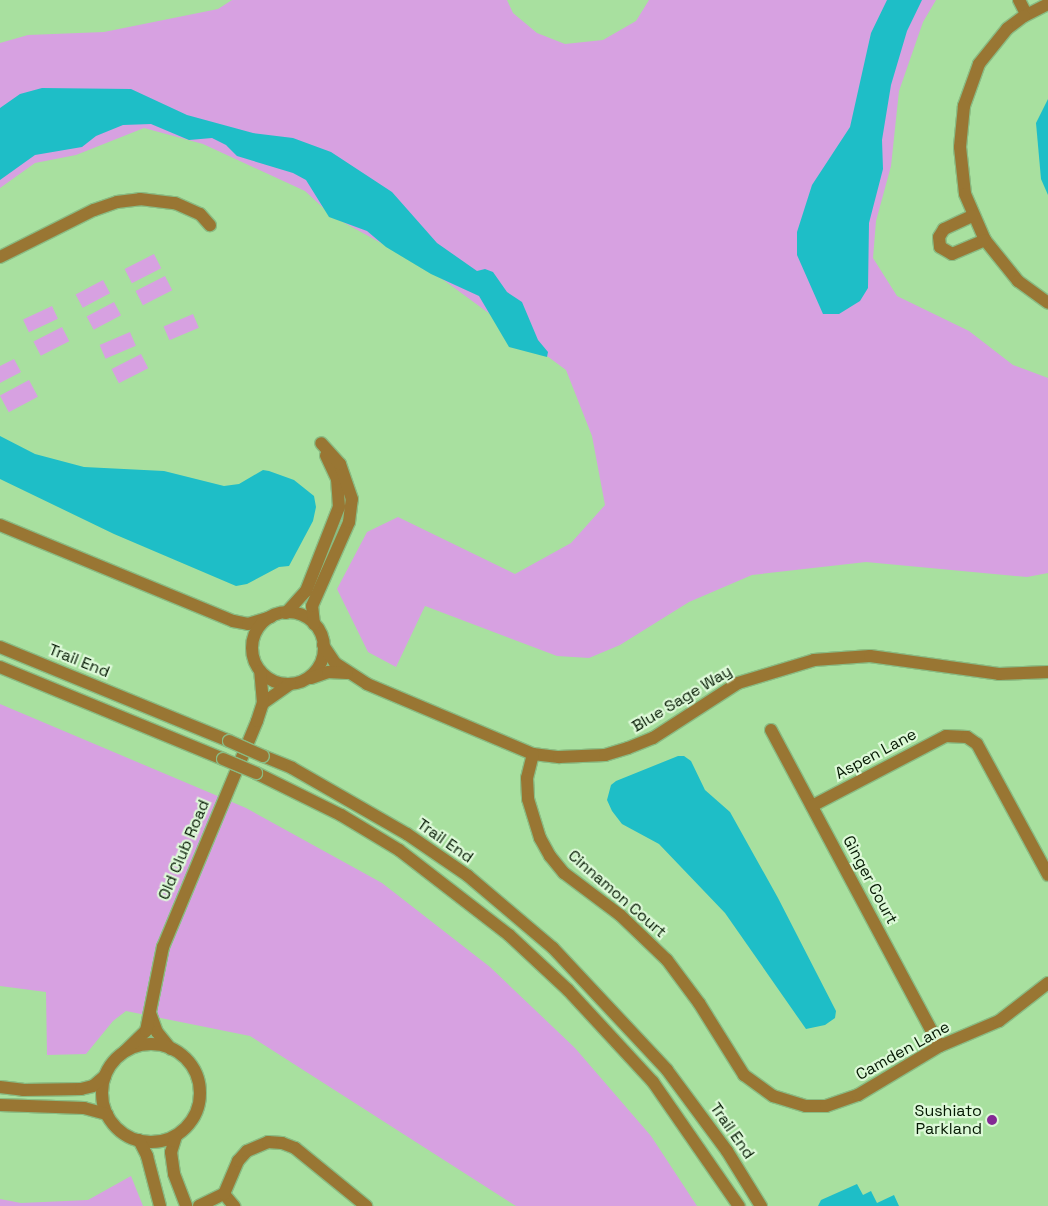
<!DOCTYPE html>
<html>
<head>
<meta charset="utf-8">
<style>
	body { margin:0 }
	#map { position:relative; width:1048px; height:1206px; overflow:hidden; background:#a8e09f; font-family:"Space Grotesk",sans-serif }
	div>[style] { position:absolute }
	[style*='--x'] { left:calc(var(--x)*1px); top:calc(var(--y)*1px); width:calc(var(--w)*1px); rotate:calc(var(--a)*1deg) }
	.green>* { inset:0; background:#d7a1e1; transform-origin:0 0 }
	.water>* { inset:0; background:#1ebec7 }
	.roads { filter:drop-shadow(1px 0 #8abc83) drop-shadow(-1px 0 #8abc83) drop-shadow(0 1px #8abc83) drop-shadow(0 -1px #8abc83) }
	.minor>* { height:12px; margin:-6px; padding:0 6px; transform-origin:6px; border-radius:6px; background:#997633 }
	.minor>.ring { margin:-6px; padding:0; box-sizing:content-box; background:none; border:12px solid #997633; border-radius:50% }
	.bridges { filter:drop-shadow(1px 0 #8abc83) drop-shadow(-1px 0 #8abc83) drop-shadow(0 1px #8abc83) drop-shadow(0 -1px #8abc83) }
	.minor-bridge>* { height:12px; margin:-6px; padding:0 6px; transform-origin:6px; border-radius:6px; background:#997633 }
	.dots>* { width:14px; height:14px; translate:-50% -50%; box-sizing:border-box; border:2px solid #ddf9d8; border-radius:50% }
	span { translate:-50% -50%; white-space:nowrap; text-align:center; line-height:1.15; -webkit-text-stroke:4.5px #ddf9d8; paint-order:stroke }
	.street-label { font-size:16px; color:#041802 }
	.poi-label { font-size:16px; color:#041802 }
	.right { translate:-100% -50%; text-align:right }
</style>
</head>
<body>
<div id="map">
	<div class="green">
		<div style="clip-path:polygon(232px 0,507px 0,513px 13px,537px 33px,565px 44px,603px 40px,636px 21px,649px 0,936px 0,923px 22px,899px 91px,891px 166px,876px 221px,873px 258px,897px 296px,969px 331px,1013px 365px,1048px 378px,1048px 573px,1027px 577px,866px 562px,752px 575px,689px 602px,620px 645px,589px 658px,557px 656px,425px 606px,396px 667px,368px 652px,337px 589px,367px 532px,398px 517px,515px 574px,571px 543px,605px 505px,592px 436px,566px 370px,430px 270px,332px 216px,305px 191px,203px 144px,144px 128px,76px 155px,35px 163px,0 188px,0 43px,28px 35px,104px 32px,218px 9px)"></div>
		<div style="left:154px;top:254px;width:16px;height:33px;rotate:63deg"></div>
		<div style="left:165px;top:276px;width:16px;height:33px;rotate:63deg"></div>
		<div style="left:103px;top:280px;width:15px;height:31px;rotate:62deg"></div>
		<div style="left:114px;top:302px;width:15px;height:31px;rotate:62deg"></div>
		<div style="left:52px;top:306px;width:14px;height:32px;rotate:65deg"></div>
		<div style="left:193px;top:314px;width:15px;height:32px;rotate:67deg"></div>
		<div style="left:62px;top:327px;width:16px;height:32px;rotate:63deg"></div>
		<div style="left:130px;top:332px;width:15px;height:33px;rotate:67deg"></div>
		<div style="left:141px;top:354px;width:16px;height:33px;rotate:63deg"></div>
		<div style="clip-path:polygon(14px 359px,21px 372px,0 383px,0 366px)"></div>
		<div style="left:29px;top:380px;width:19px;height:33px;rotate:62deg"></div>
		<div style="clip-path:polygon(0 704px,246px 808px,382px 883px,490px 967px,575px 1048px,651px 1136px,697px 1206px,516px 1206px,250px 1036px,126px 1011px,113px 1021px,86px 1054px,47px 1055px,46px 992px,0 986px)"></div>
		<div style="clip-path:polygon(131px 1176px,143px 1206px,0 1206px,0 1199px,21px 1203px,88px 1200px)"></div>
	</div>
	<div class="water">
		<div style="clip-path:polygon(887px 0,922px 0,907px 31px,891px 85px,882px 140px,883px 169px,869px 223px,868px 288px,860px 301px,839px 314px,823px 314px,797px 255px,797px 232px,812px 185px,850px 127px,871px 33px)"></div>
		<div style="clip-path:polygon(42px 88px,131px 89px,187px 115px,253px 133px,293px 138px,331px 152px,392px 192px,437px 243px,477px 271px,485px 269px,493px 272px,507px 292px,522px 302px,538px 340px,548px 352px,547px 357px,509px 347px,479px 296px,431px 274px,386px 247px,367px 231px,329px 217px,306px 180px,293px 173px,237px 156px,226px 145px,212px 138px,189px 140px,151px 124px,123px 125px,96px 136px,82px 147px,35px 155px,0 180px,0 108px,20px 94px)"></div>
		<div style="clip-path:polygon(1048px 99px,1048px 195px,1041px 179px,1036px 123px)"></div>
		<div style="clip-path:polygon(0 436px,35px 454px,84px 467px,164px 471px,224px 486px,239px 484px,263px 470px,269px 471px,294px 480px,314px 496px,316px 507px,313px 521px,289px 566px,279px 567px,247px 584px,236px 586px,114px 534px,0 479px)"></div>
		<div style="clip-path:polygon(678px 756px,684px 756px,691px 761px,705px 790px,730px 812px,778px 898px,836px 1011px,835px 1018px,825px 1025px,806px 1029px,725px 913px,659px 844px,622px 824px,612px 811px,607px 800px,611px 785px,616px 781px)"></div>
		<div style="clip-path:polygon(857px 1184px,863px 1195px,871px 1191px,877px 1203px,894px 1195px,899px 1206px,818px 1206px,821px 1200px)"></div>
	</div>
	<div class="roads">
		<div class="minor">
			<div style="--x:1019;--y:0;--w:16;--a:63"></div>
			<div style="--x:1048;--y:4;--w:27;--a:153"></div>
			<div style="--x:1024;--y:16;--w:21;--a:143"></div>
			<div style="--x:1007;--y:29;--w:45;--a:128.7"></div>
			<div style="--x:979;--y:64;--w:45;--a:109.7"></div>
			<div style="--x:964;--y:106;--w:41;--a:95.6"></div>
			<div style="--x:960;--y:147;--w:47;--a:83.9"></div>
			<div style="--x:965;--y:194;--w:50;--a:66.5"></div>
			<div style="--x:985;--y:240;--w:53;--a:51.2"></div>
			<div style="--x:1018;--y:281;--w:37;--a:36"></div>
			<div style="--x:972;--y:216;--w:31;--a:155"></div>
			<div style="--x:944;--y:229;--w:9;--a:122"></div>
			<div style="--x:939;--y:237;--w:10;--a:84"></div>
			<div style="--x:940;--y:247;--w:14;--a:30"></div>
			<div style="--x:952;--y:254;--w:36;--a:-23"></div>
			<div style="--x:0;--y:257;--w:105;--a:-26.6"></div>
			<div style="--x:94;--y:210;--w:24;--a:-19"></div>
			<div style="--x:117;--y:202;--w:23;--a:-7"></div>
			<div style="--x:140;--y:199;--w:35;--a:7"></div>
			<div style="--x:175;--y:203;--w:27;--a:24"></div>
			<div style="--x:200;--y:214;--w:15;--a:48"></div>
			<div style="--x:0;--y:525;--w:252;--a:22.4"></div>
			<div style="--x:233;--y:621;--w:15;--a:11"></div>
			<div style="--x:248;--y:624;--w:24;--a:-17"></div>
			<div class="ring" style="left:252px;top:612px;width:60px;height:60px"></div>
			<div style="--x:286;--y:613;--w:30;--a:-48"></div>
			<div style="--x:306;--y:591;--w:90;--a:-68.6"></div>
			<div style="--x:339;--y:507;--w:28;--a:-94"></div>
			<div style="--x:337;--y:479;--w:26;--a:-115"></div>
			<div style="--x:314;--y:624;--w:18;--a:-96"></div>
			<div style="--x:312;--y:606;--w:92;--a:-66.2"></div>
			<div style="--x:349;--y:522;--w:23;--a:-83"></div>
			<div style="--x:352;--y:499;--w:37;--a:-109"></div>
			<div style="--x:340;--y:464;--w:28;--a:-132"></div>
			<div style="--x:323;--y:645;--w:22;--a:56"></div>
			<div style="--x:335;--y:663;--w:38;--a:33"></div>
			<div style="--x:367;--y:684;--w:180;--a:22.9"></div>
			<div style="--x:533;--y:754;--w:26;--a:7"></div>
			<div style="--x:559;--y:757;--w:46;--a:-2.5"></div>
			<div style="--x:605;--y:755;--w:24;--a:-17"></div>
			<div style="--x:628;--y:748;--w:27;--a:-22"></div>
			<div style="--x:653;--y:738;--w:101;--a:-32.9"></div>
			<div style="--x:738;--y:683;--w:79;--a:-16.8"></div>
			<div style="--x:814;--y:660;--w:56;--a:-4.1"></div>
			<div style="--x:870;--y:656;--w:130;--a:7.9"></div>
			<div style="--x:999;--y:674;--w:49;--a:-2.3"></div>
			<div style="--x:0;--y:647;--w:248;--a:22.3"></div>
			<div style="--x:0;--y:667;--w:241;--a:22.4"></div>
			<div style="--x:311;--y:678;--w:18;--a:-19"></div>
			<div style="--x:328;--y:672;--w:19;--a:3"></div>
			<div style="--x:263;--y:703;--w:33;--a:-35"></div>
			<div style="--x:771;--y:730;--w:358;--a:61.9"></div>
			<div style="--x:533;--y:754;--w:25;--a:104"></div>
			<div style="--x:527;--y:778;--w:21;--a:87"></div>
			<div style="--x:528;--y:799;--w:41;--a:72.9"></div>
			<div style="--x:540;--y:838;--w:21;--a:61"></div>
			<div style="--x:550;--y:856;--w:22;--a:51"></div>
			<div style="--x:564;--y:873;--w:70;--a:36.9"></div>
			<div style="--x:620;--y:915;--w:65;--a:43.8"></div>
			<div style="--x:667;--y:960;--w:54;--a:53.3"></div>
			<div style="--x:699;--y:1003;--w:85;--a:58"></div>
			<div style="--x:744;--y:1075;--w:36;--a:36"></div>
			<div style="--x:773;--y:1096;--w:34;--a:17"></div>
			<div style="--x:806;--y:1106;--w:20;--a:0"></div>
			<div style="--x:826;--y:1106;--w:34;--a:-19"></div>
			<div style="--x:858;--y:1095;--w:96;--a:-30.9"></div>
			<div style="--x:940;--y:1046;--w:64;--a:-23"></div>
			<div style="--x:999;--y:1021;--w:62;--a:-37.8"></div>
			<div style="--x:263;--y:756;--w:31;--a:22"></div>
			<div style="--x:292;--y:768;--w:133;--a:29.9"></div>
			<div style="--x:407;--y:834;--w:74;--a:34.5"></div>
			<div style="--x:468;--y:876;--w:111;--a:40.3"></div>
			<div style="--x:553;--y:948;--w:167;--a:46.9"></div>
			<div style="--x:667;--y:1070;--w:101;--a:53.5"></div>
			<div style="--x:727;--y:1151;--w:65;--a:58.3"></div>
			<div style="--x:256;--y:773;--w:95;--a:26.3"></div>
			<div style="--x:341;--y:815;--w:68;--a:31.1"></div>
			<div style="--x:399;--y:850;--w:139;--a:37.7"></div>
			<div style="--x:509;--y:935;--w:81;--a:43"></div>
			<div style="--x:568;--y:990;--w:125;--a:47.3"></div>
			<div style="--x:653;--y:1082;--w:151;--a:55.3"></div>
			<div style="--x:812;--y:806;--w:151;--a:-27.6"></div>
			<div style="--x:946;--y:736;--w:21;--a:3"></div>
			<div style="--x:967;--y:737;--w:12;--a:35"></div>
			<div style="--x:977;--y:744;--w:149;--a:61.5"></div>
			<div style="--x:150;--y:1013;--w:20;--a:70"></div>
			<div style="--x:157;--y:1032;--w:22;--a:51"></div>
			<div class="ring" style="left:102px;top:1044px;width:86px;height:86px"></div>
			<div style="--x:125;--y:1051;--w:29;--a:-44"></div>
			<div style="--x:146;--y:1031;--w:86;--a:-78.6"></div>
			<div style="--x:163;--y:947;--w:245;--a:-67.4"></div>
			<div style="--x:257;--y:721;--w:19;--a:-72"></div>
			<div style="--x:263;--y:703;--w:32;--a:-95"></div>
			<div style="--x:0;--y:1087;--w:23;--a:7"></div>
			<div style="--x:23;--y:1090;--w:58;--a:-1"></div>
			<div style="--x:81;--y:1089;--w:12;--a:-14"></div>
			<div style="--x:93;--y:1086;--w:16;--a:-40"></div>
			<div style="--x:0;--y:1105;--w:84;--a:2"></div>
			<div style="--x:84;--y:1108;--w:24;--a:15"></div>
			<div style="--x:176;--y:1136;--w:17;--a:107"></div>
			<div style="--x:171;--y:1152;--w:22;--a:82"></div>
			<div style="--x:174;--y:1174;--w:34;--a:69"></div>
			<div style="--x:139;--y:1140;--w:18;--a:63"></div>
			<div style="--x:147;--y:1156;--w:52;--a:75.4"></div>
			<div style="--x:224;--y:1194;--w:16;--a:50"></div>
			<div style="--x:199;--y:1206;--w:28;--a:-26"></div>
			<div style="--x:224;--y:1194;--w:36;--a:-67"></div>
			<div style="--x:238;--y:1161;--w:13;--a:-48"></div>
			<div style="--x:247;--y:1151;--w:23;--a:-23"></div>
			<div style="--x:268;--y:1142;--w:14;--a:4"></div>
			<div style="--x:282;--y:1143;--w:14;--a:21"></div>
			<div style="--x:295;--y:1148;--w:92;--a:39.2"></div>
		</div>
	</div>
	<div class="bridges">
		<div class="minor-bridge">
			<div style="--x:229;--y:741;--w:37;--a:24"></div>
			<div style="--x:223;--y:759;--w:36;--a:23"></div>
		</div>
	</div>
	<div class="dots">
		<div style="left:992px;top:1120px;background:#832894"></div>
	</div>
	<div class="street-label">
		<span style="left:79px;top:661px;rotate:22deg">Trail End</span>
		<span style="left:682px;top:699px;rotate:-31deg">Blue Sage Way</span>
		<span style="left:876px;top:754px;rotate:-28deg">Aspen Lane</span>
		<span style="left:445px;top:841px;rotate:35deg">Trail End</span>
		<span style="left:184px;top:850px;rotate:-67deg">Old Club Road</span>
		<span style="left:870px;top:880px;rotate:62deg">Ginger Court</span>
		<span style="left:617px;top:894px;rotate:41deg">Cinnamon Court</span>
		<span style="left:903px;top:1051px;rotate:-29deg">Camden Lane</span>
		<span style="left:732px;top:1131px;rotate:55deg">Trail End</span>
	</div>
	<div class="poi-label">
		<span class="right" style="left:982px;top:1120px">Sushiato<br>Parkland</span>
	</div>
</div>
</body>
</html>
